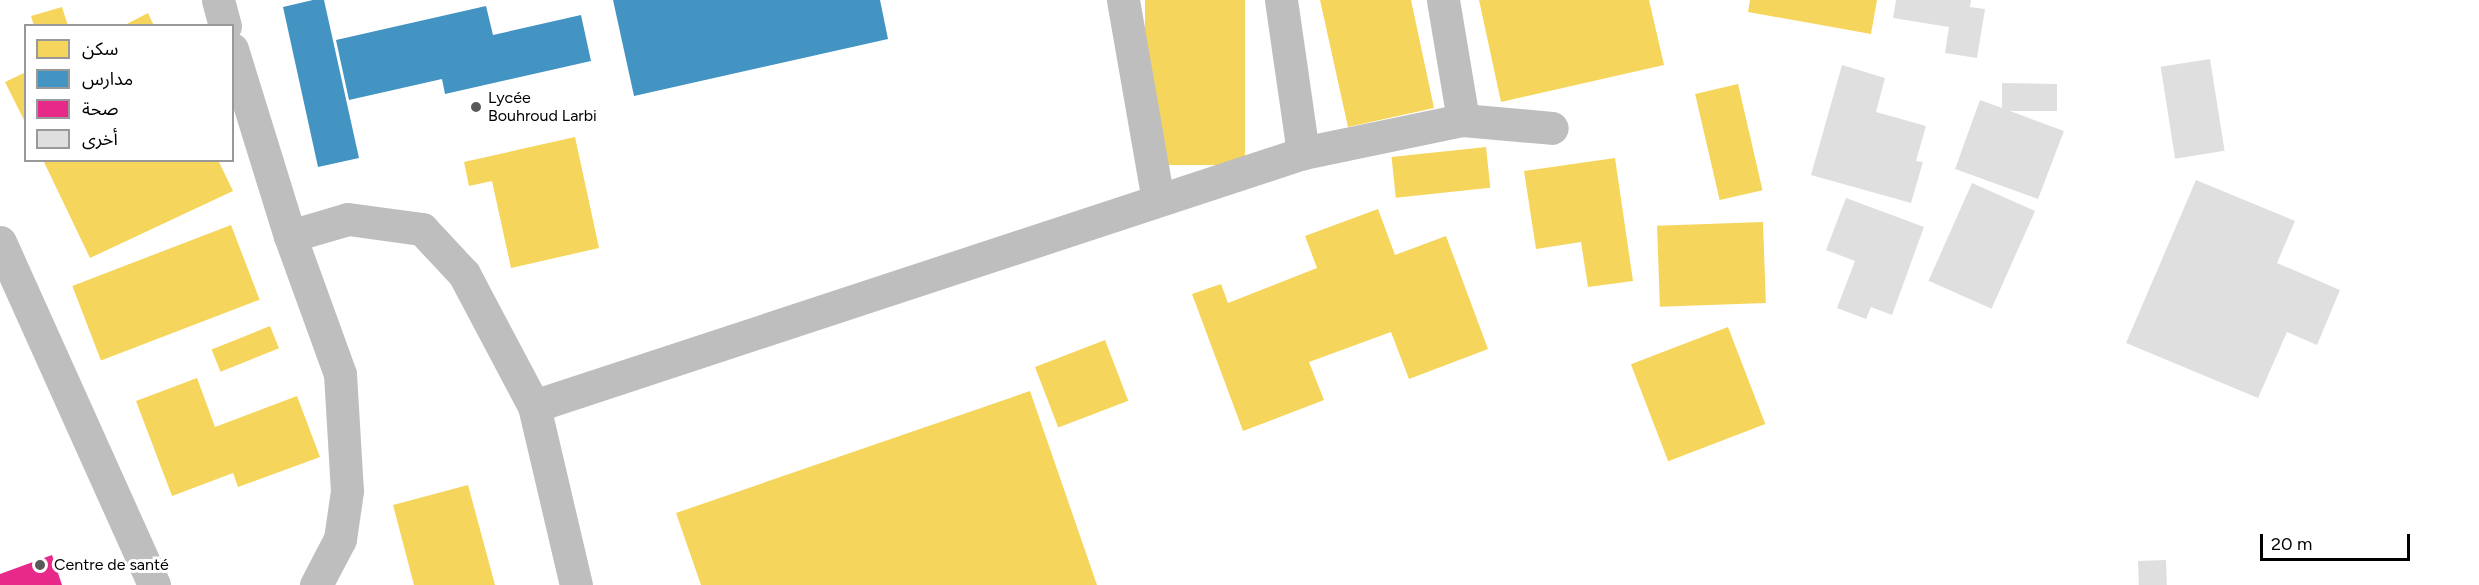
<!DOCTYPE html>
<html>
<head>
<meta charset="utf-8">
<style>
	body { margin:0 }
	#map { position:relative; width:2479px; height:585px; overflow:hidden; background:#fff; font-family:Figtree,"Noto Sans Arabic",sans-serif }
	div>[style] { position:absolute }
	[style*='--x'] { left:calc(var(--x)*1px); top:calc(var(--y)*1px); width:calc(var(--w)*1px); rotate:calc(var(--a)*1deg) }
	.homes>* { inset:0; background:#f6d55c; transform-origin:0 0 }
	.schools>* { inset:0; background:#4393c3 }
	.health>* { inset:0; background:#e7298a }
	.building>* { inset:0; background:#dfdfdf; transform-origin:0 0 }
	.minor>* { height:33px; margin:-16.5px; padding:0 16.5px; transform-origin:16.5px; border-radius:16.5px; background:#bebebe }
	.dots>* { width:16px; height:16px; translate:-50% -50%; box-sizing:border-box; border:3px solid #fff; border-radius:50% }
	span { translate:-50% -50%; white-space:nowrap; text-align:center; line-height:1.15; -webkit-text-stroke:6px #fff; paint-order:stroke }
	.poi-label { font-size:16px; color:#000 }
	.left { translate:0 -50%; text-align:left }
	.legend { position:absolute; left:24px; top:24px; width:210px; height:138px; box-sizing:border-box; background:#fff; border:2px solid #999; margin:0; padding:8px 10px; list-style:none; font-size:18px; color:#000 }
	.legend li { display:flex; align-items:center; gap:12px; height:30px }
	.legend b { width:30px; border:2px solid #999 }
	.scale { position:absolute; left:2260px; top:534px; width:150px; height:27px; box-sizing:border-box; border:3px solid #000; border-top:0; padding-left:8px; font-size:18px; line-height:21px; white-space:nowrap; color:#000; -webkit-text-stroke:4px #fff; paint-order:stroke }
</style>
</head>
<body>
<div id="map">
	<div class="homes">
		<div style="left:1145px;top:0;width:100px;height:165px"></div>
		<div style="clip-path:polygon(1320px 0,1411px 0,1434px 108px,1348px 127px)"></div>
		<div style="clip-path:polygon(1479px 0,1649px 0,1664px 65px,1501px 102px)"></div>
		<div style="clip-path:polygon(1750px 0,1877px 0,1871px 34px,1748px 12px)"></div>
		<div style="clip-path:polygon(62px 7px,68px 26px,34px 26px,31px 16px)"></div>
		<div style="clip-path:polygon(148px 13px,154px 26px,123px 26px)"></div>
		<div style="clip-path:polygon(26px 72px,26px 124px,5px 82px)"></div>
		<div style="left:1738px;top:84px;width:109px;height:44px;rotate:77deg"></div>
		<div style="clip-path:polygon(575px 137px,599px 248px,511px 268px,492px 181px,469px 186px,464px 162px)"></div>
		<div style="left:1486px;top:147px;width:41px;height:95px;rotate:84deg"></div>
		<div style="clip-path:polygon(1615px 158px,1633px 281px,1588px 287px,1581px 242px,1536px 249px,1524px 171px)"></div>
		<div style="clip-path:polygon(43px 160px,218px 160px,233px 191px,90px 258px)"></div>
		<div style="clip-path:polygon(1378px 209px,1395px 255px,1446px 236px,1488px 349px,1409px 379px,1391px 332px,1309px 362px,1324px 400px,1243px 431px,1192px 294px,1221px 284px,1228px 303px,1317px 268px,1305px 236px)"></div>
		<div style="left:1763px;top:222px;width:81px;height:106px;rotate:88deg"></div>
		<div style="left:231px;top:225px;width:80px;height:170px;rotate:69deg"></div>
		<div style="left:270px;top:326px;width:24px;height:63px;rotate:68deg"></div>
		<div style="left:1728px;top:327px;width:104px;height:104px;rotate:69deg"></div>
		<div style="left:1105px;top:340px;width:65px;height:75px;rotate:69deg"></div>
		<div style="clip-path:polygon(197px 378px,215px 427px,297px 396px,320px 457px,238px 487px,233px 473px,172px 496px,136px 401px)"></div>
		<div style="clip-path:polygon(1030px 391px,1097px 585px,701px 585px,676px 513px)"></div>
		<div style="clip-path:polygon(468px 485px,495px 585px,414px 585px,393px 505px)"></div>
	</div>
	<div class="schools">
		<div style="clip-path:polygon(313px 0,324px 0,359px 158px,318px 167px,283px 7px)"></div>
		<div style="clip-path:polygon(613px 0,880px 0,888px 39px,634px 96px)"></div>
		<div style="clip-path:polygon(486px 6px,493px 35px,581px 15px,591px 61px,445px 94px,442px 79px,349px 100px,336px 40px)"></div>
	</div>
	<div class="health">
		<div style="clip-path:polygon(52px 555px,62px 585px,0 585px,0 574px)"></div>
	</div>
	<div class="building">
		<div style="clip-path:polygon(1896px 0,1971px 0,1970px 7px,1985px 9px,1977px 58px,1945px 53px,1949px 27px,1893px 18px)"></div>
		<div style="left:2210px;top:59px;width:93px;height:50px;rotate:81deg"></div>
		<div style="clip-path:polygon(1842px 65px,1885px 78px,1876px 112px,1926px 126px,1916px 161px,1923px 162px,1911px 203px,1811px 175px)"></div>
		<div style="clip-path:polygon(2002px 83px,2057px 84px,2057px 111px,2010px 111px,2064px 131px,2038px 199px,1955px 169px,1980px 100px,2002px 108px)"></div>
		<div style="clip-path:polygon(2196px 180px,2295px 221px,2277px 263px,2340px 290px,2317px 345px,2287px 332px,2258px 398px,2126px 343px)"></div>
		<div style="left:1972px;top:183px;width:69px;height:107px;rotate:24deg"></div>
		<div style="clip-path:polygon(1846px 198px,1924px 227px,1892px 315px,1871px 307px,1866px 319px,1837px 308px,1855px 261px,1826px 250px)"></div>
		<div style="left:2166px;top:560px;width:25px;height:28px;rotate:88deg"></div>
	</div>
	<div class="minor">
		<div style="--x:218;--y:0;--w:27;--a:75"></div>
		<div style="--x:1123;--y:0;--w:203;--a:80.1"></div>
		<div style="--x:1281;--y:0;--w:155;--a:81.8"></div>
		<div style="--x:1443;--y:0;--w:122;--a:80.5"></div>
		<div style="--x:1463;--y:120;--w:89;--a:5.1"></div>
		<div style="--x:232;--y:49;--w:196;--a:72.8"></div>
		<div style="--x:290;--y:236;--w:147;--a:70.1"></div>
		<div style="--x:340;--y:374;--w:117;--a:86.6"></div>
		<div style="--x:347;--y:491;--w:49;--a:98.3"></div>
		<div style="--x:340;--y:539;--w:52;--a:117.6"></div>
		<div style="--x:290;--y:236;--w:60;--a:-16.3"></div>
		<div style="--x:348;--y:219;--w:75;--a:7.7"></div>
		<div style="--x:422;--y:229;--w:62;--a:47"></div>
		<div style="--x:464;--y:274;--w:149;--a:62.1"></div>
		<div style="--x:534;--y:406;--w:184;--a:76.8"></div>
		<div style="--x:0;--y:242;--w:376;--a:65.8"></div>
		<div style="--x:534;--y:406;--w:810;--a:-18.21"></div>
		<div style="--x:1303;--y:153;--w:163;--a:-11.7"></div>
	</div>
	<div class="dots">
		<div style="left:476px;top:107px;background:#595959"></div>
		<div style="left:40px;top:565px;background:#595959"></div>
	</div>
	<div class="poi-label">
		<span class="left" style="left:488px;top:107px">Lycée<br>Bouhroud Larbi</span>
		<span class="left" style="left:54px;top:565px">Centre de santé</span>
	</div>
	<ul class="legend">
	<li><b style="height:16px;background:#f6d55c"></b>سكن</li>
	<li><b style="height:16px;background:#4393c3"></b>مدارس</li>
	<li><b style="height:16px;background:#e7298a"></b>صحة</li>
	<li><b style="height:16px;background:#dfdfdf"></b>أخرى</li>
	</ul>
	<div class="scale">20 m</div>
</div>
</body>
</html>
